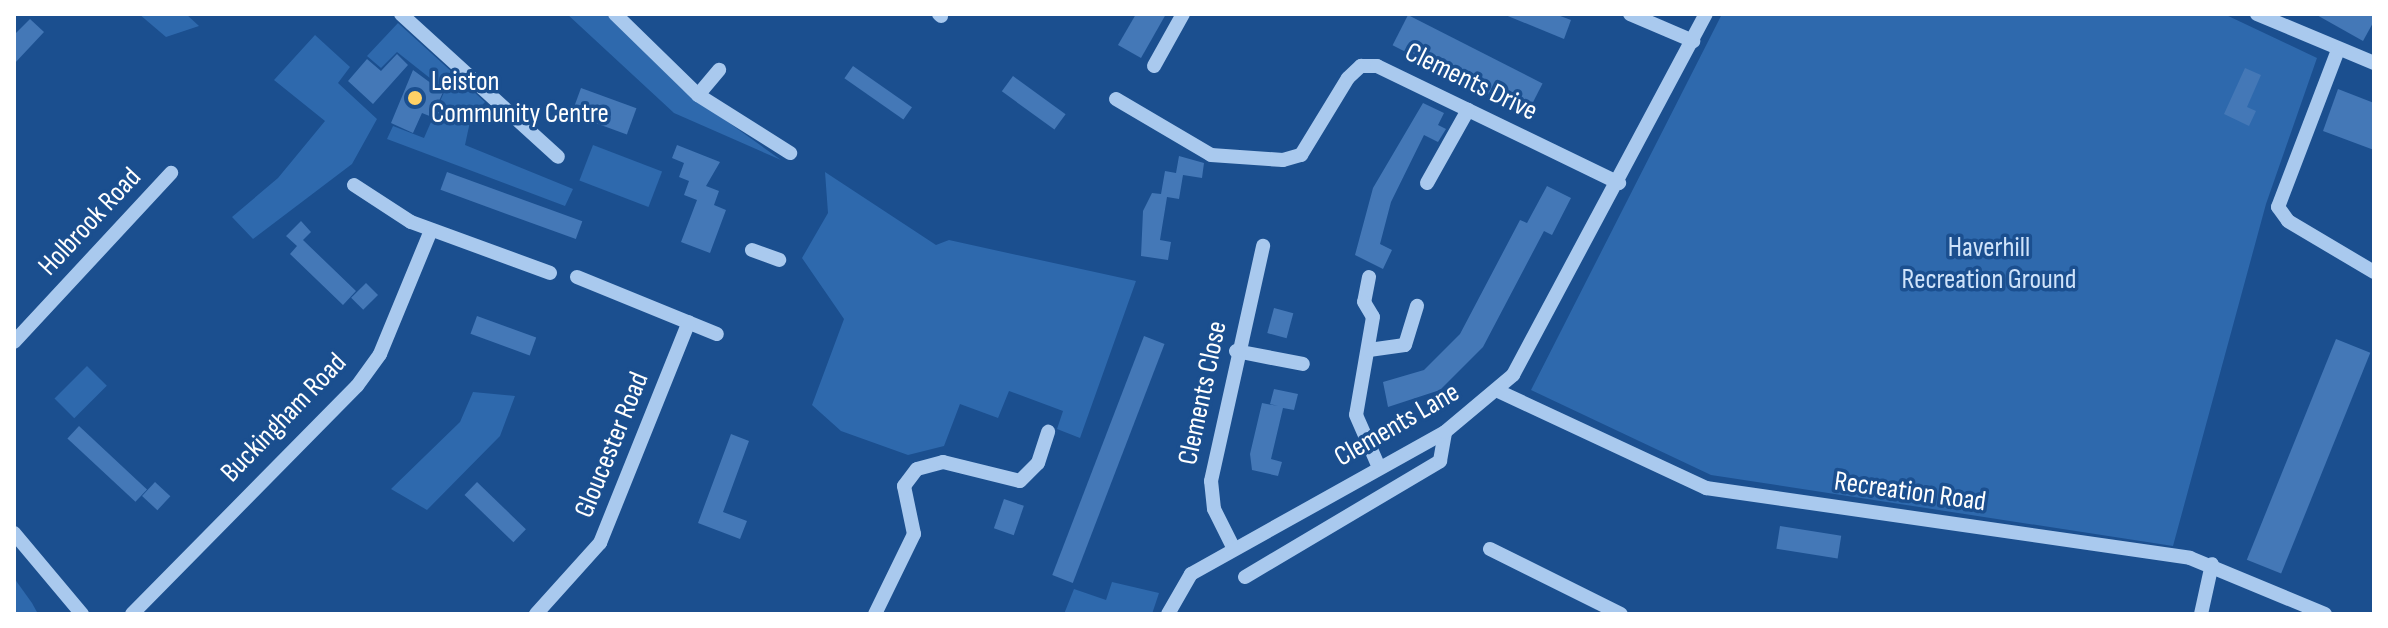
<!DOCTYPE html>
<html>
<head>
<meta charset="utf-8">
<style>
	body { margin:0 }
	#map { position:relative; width:2388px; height:628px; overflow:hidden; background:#1b4f8f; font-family:"Sofia Sans Condensed",sans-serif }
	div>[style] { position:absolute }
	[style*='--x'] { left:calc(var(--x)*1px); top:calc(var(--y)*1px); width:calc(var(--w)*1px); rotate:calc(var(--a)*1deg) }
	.green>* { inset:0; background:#2e69ad; transform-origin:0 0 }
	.building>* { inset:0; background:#4478b7; transform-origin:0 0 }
	.minor>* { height:14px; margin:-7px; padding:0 7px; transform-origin:7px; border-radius:7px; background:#a9c9ee }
	.dots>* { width:22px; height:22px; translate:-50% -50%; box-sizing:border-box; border:4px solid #1b4f8f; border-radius:50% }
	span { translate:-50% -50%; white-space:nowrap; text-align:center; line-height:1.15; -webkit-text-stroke:7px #1b4f8f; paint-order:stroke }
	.poi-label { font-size:28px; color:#fff }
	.left { translate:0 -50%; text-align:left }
	.street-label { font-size:28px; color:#fff }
	.park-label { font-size:28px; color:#cfe3fa }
	.frame { position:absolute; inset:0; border:16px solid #fff; pointer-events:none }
</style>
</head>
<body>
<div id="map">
	<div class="green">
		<div style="clip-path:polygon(139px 14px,186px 14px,199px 26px,166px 37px)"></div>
		<div style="clip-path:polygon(567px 14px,606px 14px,683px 90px,781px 160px,674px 113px)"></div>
		<div style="clip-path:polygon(1722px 14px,2224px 14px,2317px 58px,2266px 204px,2173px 546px,1711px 475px,1531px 390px)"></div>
		<div style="clip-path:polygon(398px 23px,485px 102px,471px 117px,465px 145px,573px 189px,565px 206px,387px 139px,393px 126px,424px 138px,445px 90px,397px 52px,381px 68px,367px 56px)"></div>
		<div style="clip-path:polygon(315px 35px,350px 67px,338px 83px,377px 119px,352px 164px,253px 239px,232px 217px,278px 178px,325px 121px,274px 80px)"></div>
		<div style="left:593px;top:145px;width:74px;height:38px;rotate:21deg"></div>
		<div style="clip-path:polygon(825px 172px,936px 245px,949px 240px,1136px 281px,1080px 438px,1057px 429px,1063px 411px,1009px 391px,998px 418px,960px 404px,944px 446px,908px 455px,841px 431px,812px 405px,844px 319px,802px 258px,828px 213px)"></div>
		<div style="left:87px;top:366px;width:28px;height:46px;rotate:45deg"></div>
		<div style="clip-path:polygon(473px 392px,515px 396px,500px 436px,427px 510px,391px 489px,460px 422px)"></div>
		<div style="clip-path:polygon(14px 578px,32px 603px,38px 614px,14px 614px)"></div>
		<div style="clip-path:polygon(1112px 582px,1159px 593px,1152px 614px,1064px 614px,1074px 589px,1106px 600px)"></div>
	</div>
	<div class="building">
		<div style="clip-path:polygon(1136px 14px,1166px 14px,1141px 58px,1118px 45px)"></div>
		<div style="clip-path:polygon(1503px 14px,1555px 14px,1571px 20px,1564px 39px)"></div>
		<div style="clip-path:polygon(2315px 14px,2374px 14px,2374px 21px,2363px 41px)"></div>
		<div style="left:1408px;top:15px;width:151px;height:34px;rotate:27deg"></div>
		<div style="clip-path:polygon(30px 19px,44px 32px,14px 64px,14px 35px)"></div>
		<div style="clip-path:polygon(397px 54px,408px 65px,373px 104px,348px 81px,367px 59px,381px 71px)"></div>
		<div style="left:853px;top:66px;width:72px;height:15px;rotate:35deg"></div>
		<div style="clip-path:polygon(2245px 68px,2261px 75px,2247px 107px,2256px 111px,2249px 126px,2224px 114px)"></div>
		<div style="clip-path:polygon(413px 70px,443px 92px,432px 117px,422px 113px,413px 133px,391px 123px)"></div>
		<div style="left:1013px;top:76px;width:65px;height:19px;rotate:36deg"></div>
		<div style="left:581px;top:88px;width:59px;height:28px;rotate:20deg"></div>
		<div style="clip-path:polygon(2338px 89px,2374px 103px,2374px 150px,2323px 131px)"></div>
		<div style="clip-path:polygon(1423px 103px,1444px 113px,1438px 125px,1446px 129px,1438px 142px,1424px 135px,1391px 202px,1380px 244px,1392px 250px,1383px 269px,1355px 255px,1373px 188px)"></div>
		<div style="clip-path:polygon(677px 145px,720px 162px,706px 186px,719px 191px,714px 205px,726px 210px,710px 253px,681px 242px,697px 200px,684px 195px,689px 181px,679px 177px,684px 163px,672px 158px)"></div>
		<div style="clip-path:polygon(1179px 156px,1204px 163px,1202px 178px,1183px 175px,1179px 199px,1167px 197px,1160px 240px,1171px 242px,1168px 260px,1141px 256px,1143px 211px,1152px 193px,1161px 194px,1165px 171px,1176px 173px)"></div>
		<div style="left:447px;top:172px;width:144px;height:19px;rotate:20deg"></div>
		<div style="clip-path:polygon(1547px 186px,1571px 198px,1552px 235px,1544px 231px,1483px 347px,1440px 390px,1388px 407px,1383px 382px,1424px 370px,1460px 334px,1520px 220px,1527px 223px)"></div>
		<div style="clip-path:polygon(301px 221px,311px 232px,303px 240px,356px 291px,343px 305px,290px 254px,297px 246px,286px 236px)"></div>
		<div style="left:366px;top:283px;width:17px;height:21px;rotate:45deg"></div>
		<div style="left:1274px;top:308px;width:20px;height:26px;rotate:15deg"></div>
		<div style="left:477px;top:316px;width:63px;height:19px;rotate:20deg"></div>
		<div style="left:1144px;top:336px;width:22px;height:256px;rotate:21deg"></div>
		<div style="left:2336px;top:339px;width:37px;height:238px;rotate:22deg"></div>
		<div style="clip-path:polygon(1274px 389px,1298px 394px,1294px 410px,1283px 408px,1271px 459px,1282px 462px,1278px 476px,1252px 470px,1250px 454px,1262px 403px,1278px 406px,1270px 404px)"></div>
		<div style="left:79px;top:426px;width:93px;height:17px;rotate:43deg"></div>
		<div style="clip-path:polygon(731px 434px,749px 441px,723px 512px,747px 521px,740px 539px,698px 523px)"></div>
		<div style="left:155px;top:482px;width:21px;height:19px;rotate:43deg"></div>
		<div style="left:477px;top:482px;width:68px;height:18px;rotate:44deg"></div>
		<div style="left:1004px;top:499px;width:21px;height:31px;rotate:19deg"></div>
		<div style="left:1780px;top:526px;width:62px;height:23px;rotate:9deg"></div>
	</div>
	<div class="minor">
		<div style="--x:401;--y:14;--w:212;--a:42.3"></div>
		<div style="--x:615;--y:14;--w:116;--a:44.3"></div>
		<div style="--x:698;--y:95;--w:109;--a:32.2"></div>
		<div style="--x:939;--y:14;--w:3;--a:45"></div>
		<div style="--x:1630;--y:14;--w:69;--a:23.2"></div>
		<div style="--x:2257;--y:14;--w:127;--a:22.7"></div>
		<div style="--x:2338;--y:50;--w:168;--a:110.9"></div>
		<div style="--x:2278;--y:207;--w:17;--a:54"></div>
		<div style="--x:2288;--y:221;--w:100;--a:30.7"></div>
		<div style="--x:1154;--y:66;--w:60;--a:-60.9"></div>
		<div style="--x:698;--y:95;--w:33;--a:-50"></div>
		<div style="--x:1116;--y:99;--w:110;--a:30.5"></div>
		<div style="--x:1211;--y:155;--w:72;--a:4"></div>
		<div style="--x:1283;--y:160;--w:19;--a:-16"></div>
		<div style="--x:1301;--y:155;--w:90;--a:-58.6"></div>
		<div style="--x:1348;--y:78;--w:18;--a:-43"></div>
		<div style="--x:1361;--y:66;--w:16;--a:0"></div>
		<div style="--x:1377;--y:66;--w:269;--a:25.8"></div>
		<div style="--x:1427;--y:183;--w:84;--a:-60.7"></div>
		<div style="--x:354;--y:185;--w:68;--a:33"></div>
		<div style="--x:411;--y:222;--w:148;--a:20.1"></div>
		<div style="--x:752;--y:250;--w:29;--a:20"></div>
		<div style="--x:577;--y:277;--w:151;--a:22.2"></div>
		<div style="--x:1369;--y:277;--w:25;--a:101"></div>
		<div style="--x:1364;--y:302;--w:17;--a:59"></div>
		<div style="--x:1373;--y:317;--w:99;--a:99.8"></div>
		<div style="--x:1356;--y:415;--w:55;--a:66.3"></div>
		<div style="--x:14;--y:342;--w:231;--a:-47.1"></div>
		<div style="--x:1369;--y:350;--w:36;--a:-8"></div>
		<div style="--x:1405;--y:345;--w:41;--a:-72.9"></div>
		<div style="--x:1236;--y:351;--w:68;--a:11"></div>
		<div style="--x:1498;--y:391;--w:230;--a:25"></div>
		<div style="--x:1706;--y:488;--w:489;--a:8.2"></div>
		<div style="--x:2190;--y:558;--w:146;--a:22.5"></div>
		<div style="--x:14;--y:533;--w:106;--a:50"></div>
		<div style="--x:1233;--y:547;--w:42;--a:-116.6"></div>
		<div style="--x:1214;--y:509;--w:28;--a:-96"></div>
		<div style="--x:1211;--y:481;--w:241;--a:-77.5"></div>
		<div style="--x:1490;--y:549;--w:146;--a:26.4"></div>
		<div style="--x:1245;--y:577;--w:227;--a:-30.7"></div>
		<div style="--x:1440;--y:461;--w:29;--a:-80"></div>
		<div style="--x:132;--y:614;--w:320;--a:-45.4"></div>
		<div style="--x:357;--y:386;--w:39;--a:-54"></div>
		<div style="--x:380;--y:354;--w:134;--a:-67.6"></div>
		<div style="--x:536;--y:614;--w:96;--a:-48"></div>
		<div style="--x:600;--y:543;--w:238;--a:-68.1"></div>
		<div style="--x:875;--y:614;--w:89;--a:-64"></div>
		<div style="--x:914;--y:534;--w:49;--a:-101.8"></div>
		<div style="--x:904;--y:486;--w:21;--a:-53"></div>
		<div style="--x:917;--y:469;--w:27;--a:-15"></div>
		<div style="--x:943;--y:462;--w:79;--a:13.9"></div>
		<div style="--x:1020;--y:481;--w:25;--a:-45"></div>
		<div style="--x:1038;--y:463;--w:33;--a:-72"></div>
		<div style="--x:1168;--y:614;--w:46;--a:-60.1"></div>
		<div style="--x:1191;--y:574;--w:291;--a:-29.2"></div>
		<div style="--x:1445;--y:432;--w:89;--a:-40"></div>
		<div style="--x:1513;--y:375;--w:409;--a:-61.9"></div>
		<div style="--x:2201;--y:614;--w:51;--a:-77.6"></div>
	</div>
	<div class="dots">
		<div style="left:415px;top:98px;background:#ffd166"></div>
	</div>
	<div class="poi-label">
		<span class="left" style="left:431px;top:98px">Leiston<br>Community Centre</span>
	</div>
	<div class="street-label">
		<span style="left:1471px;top:82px;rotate:26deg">Clements Drive</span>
		<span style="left:90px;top:222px;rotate:-47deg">Holbrook Road</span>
		<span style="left:1203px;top:393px;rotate:-78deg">Clements Close</span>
		<span style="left:284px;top:418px;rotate:-46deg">Buckingham Road</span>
		<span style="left:1397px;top:425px;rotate:-30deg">Clements Lane</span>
		<span style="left:612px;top:445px;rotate:-68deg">Gloucester Road</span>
		<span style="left:1910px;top:492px;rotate:8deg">Recreation Road</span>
	</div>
	<div class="park-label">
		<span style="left:1989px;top:264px">Haverhill<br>Recreation Ground</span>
	</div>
	<div class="frame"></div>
</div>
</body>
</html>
